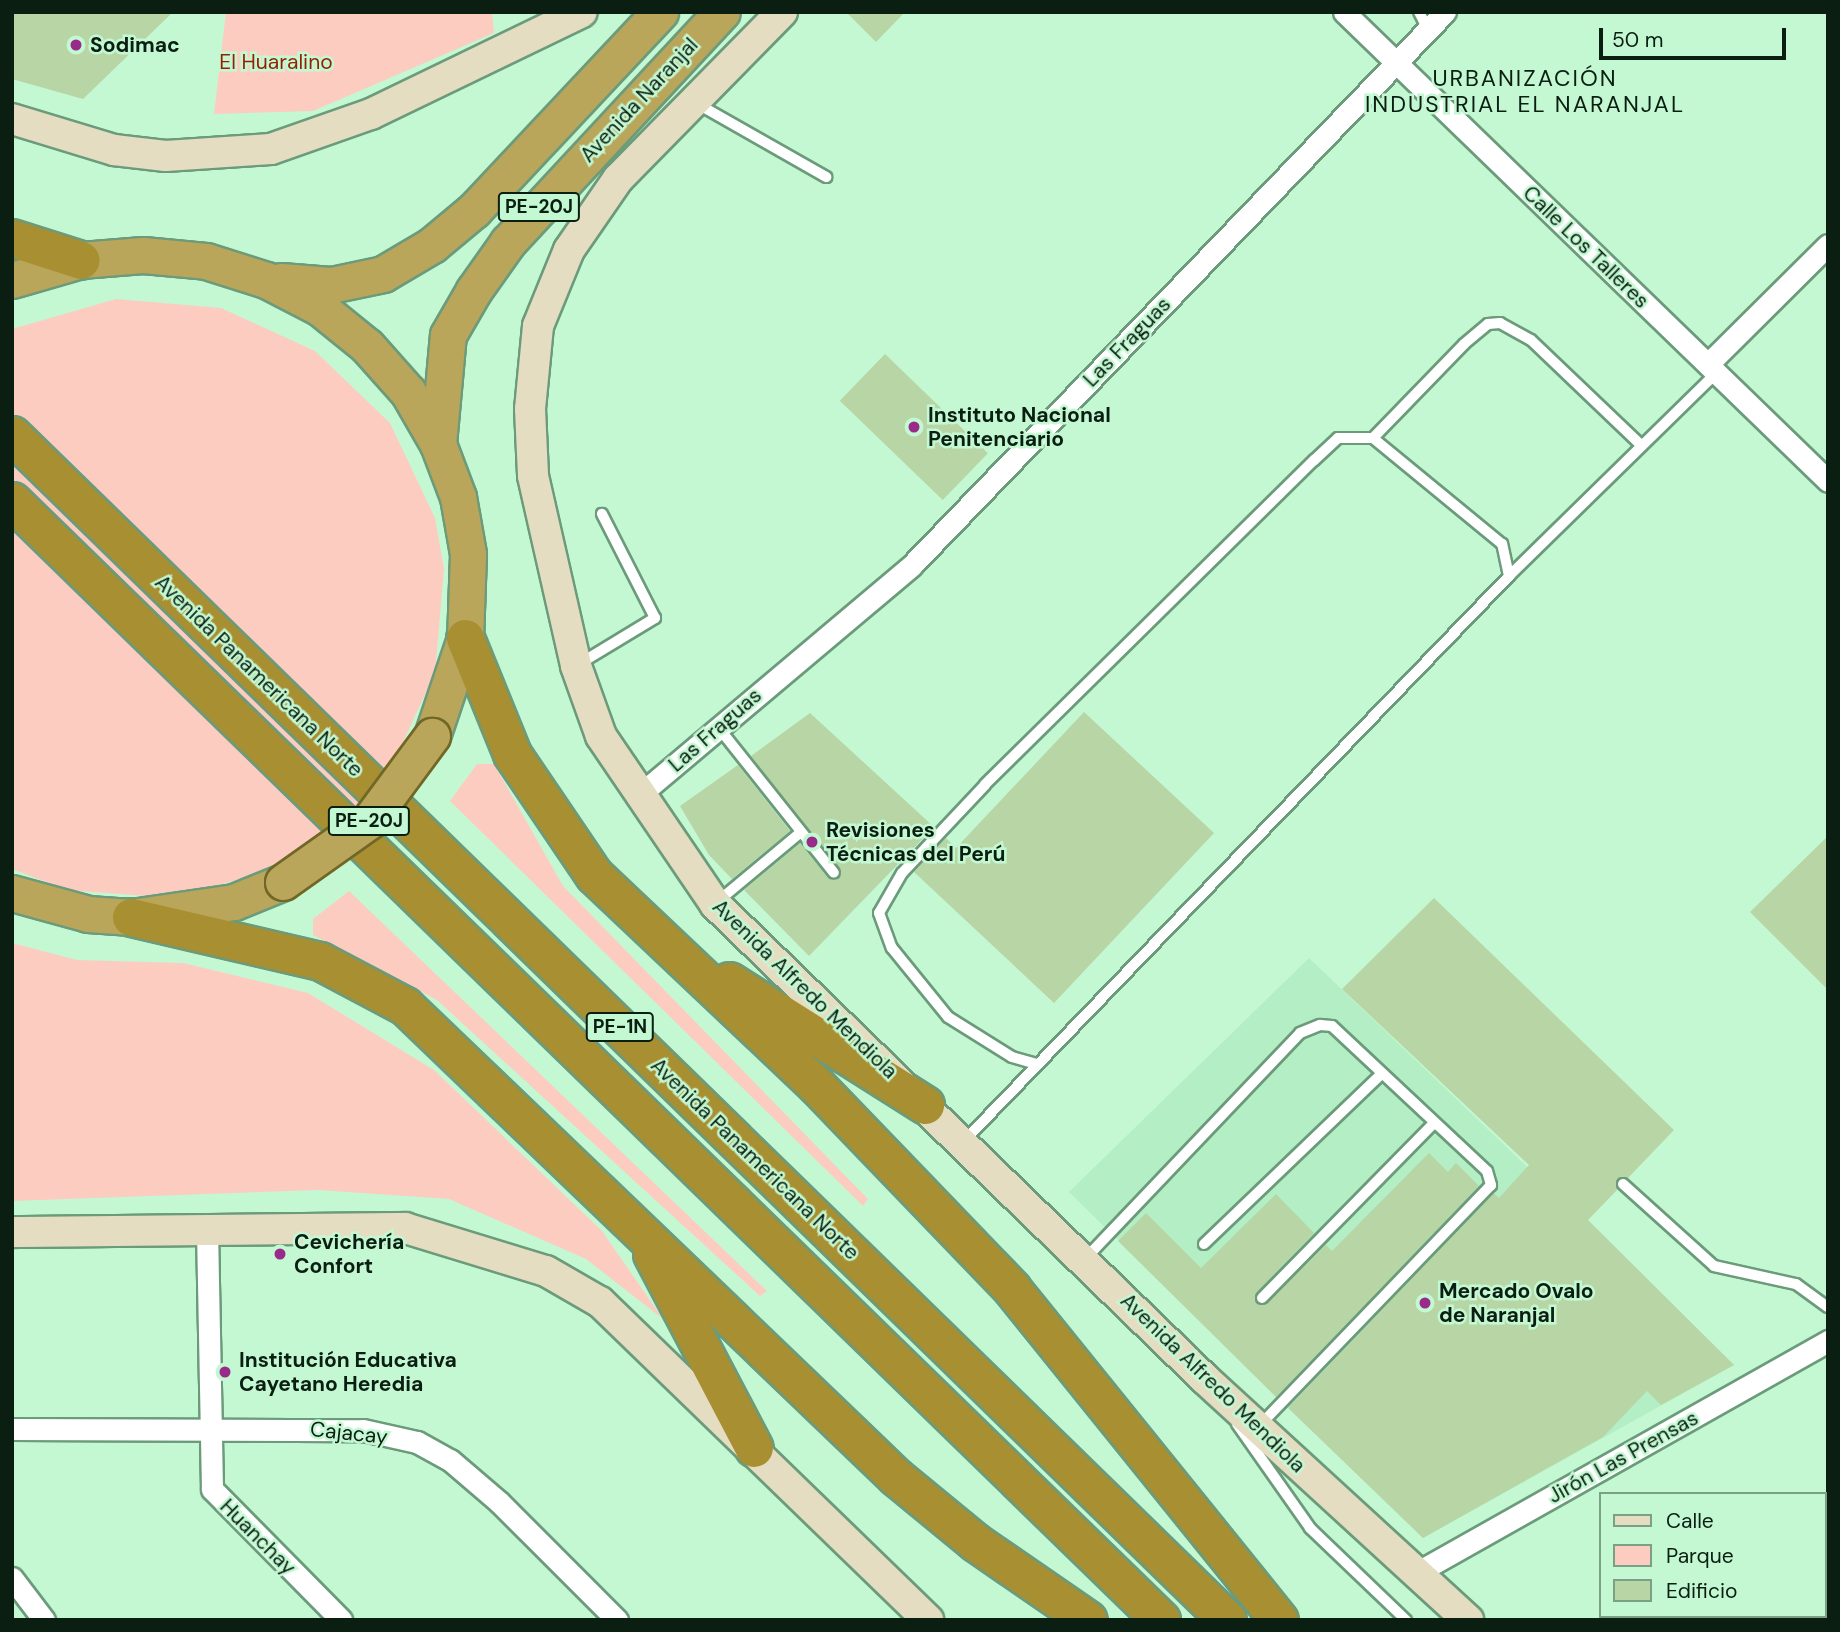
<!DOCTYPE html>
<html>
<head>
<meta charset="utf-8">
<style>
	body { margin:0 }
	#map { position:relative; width:1840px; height:1632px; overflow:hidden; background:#c4f8d3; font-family:"DM Sans",sans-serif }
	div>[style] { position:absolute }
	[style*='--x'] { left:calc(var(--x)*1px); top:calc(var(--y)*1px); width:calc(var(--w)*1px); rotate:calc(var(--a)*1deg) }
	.built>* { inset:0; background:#b3eec4 }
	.green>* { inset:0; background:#fcccc1 }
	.building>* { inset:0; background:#b7d5a5; transform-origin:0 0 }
	.roads { filter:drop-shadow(2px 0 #6b9b7a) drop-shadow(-2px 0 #6b9b7a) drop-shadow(0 2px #6b9b7a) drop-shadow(0 -2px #6b9b7a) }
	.service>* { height:10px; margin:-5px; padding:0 5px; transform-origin:5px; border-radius:5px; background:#fff }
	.minor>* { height:21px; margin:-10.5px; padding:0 10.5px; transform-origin:10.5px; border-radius:10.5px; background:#fff }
	.secondary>* { height:30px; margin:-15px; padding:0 15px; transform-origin:15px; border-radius:15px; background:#e5ddc2 }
	.trunk>* { height:35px; margin:-17.5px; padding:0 17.5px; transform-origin:17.5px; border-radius:17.5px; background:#baa65b }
	.motorway>* { height:37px; margin:-18.5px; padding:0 18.5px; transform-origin:18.5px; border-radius:18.5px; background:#a88f32 }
	.bridges { filter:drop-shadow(2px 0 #716726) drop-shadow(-2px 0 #716726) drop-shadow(0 2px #716726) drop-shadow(0 -2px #716726) }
	.trunk-bridge>* { height:35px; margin:-17.5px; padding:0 17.5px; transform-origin:17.5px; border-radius:17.5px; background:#baa65b }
	.dots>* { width:19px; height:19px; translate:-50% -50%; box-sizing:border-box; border:4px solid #c4f8d3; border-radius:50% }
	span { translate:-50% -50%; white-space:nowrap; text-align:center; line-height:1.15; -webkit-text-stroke:5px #c4f8d3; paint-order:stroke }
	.shield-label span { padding:2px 5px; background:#c4f8d3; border:2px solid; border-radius:5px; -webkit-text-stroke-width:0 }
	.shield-label { font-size:19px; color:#0a1e11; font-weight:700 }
	.poi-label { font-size:21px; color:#0a1e11; font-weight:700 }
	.left { translate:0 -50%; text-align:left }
	.park-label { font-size:21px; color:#951f01 }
	.street-label { font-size:21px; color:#0a1e11 }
	.neighbourhood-label { font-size:23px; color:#0a1e11; letter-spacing:2px }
	.frame { position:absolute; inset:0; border:14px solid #0a1e11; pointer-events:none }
	.legend { position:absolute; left:1599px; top:1492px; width:228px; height:126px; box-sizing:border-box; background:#c4f8d3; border:2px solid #7aa185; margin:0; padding:9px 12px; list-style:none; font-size:21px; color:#0a1e11 }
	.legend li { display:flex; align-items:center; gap:14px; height:35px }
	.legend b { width:35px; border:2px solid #7aa185 }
	.scale { position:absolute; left:1599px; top:28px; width:187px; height:32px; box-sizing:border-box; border:4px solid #0a1e11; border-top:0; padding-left:9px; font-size:21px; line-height:24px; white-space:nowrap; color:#0a1e11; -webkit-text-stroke:5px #c4f8d3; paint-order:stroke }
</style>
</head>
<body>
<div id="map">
	<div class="built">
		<div style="clip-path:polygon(1309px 958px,1734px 1365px,1423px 1538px,1069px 1192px)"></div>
	</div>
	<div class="green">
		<div style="clip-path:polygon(226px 12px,492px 12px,494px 33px,313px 111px,214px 114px)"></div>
		<div style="clip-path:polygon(116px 299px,221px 308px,315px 351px,390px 423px,435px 518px,444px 569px,435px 673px,391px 768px,358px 809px,273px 870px,172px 898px,68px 890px,12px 869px,12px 329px)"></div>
		<div style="clip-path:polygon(477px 764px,494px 764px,563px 886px,868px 1199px,863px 1206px,450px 801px)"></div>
		<div style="clip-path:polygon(349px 891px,767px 1291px,760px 1296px,437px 1000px,313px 935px,313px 919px)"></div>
		<div style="clip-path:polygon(12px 943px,77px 960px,183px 963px,308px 993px,434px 1070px,602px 1231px,663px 1319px,586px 1259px,449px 1199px,318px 1190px,12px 1201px)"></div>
	</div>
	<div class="building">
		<div style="clip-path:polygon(12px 12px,173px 12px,83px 99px,12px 79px)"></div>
		<div style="clip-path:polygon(846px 12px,905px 12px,876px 42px)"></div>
		<div style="left:885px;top:354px;width:143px;height:65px;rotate:44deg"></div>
		<div style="clip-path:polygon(1084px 712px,1214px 833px,1054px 1003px,914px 872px,946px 838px,956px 848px)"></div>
		<div style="clip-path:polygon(810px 713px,934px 827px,809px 956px,744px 890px,800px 843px,828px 878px,841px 875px,751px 756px)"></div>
		<div style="clip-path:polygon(738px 765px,790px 831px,732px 879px,709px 855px,680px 806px)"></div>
		<div style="clip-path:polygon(1828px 836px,1828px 990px,1750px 912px)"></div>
		<div style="clip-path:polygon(1434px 898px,1674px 1130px,1628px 1178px,1618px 1178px,1617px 1190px,1588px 1220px,1734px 1365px,1661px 1405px,1647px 1391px,1603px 1437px,1423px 1538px,1288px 1408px,1494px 1193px,1499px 1198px,1529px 1165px,1342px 989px)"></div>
		<div style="clip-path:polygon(1429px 1153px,1448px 1172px,1456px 1163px,1479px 1186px,1276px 1397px,1118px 1241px,1146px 1213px,1201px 1268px,1276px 1194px,1314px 1233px,1256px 1293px,1256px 1303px,1265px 1305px,1326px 1245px,1332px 1251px)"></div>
	</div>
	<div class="roads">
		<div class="service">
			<div style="--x:1419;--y:12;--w:20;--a:63"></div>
			<div style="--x:696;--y:103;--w:150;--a:29.6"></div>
			<div style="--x:1373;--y:438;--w:131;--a:-45.9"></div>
			<div style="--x:1464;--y:344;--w:31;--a:-40"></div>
			<div style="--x:1488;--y:324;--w:12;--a:-5"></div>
			<div style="--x:1500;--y:323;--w:35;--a:29"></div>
			<div style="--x:1531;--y:340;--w:153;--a:43.7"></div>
			<div style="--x:1509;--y:576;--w:291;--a:-44.4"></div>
			<div style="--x:579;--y:664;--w:89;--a:-31.2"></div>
			<div style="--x:655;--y:618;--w:117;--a:-117"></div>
			<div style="--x:718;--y:727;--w:186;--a:51.5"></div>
			<div style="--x:717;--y:902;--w:109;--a:-39.8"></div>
			<div style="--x:964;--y:1141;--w:785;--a:-46.03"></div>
			<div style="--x:1509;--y:576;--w:33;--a:-102"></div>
			<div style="--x:1502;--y:544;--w:167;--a:-140.6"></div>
			<div style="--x:1373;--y:438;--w:35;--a:180"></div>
			<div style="--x:1338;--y:438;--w:33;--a:137"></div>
			<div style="--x:1314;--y:460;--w:462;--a:135.4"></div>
			<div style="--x:985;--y:785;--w:121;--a:133.3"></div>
			<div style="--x:902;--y:873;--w:46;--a:119.9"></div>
			<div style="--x:879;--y:913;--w:37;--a:70"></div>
			<div style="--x:892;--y:948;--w:89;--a:50.9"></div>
			<div style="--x:948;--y:1017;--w:75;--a:32"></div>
			<div style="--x:1012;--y:1057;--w:25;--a:16"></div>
			<div style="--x:1623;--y:1184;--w:122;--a:42"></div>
			<div style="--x:1714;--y:1266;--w:84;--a:12.4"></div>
			<div style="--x:1796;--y:1284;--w:39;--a:36"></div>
			<div style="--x:1204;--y:1244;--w:243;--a:-43.8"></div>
			<div style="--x:1084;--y:1260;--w:313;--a:-46.4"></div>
			<div style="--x:1300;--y:1033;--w:22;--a:-22"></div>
			<div style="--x:1320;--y:1025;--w:12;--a:5"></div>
			<div style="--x:1332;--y:1026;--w:212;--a:43.1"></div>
			<div style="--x:1487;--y:1171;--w:15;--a:74"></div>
			<div style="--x:1491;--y:1185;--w:336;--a:133.9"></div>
			<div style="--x:1262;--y:1298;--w:244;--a:-45.5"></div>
			<div style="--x:1237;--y:1424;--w:127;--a:54.9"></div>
			<div style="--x:1310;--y:1528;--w:133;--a:43.8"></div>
		</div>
		<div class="minor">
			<div style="--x:1344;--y:12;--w:674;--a:44.1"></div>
			<div style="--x:1708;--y:364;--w:169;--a:-44.8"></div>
			<div style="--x:638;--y:796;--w:358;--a:-40.1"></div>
			<div style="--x:912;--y:565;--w:768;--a:-46.06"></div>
			<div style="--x:207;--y:1229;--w:260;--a:88.9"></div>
			<div style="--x:212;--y:1489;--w:184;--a:45.4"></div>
			<div style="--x:12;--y:1429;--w:351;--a:0.2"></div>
			<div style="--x:363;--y:1430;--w:55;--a:12.5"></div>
			<div style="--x:417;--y:1442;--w:38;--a:29"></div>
			<div style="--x:450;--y:1460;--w:65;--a:40.6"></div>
			<div style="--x:499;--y:1502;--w:167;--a:45"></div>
			<div style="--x:1824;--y:1514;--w:4;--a:-27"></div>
			<div style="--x:1418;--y:1572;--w:471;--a:-29.4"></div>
			<div style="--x:12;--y:1578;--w:53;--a:52.7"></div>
			<div style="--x:1633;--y:1620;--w:8;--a:-30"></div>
		</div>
		<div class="secondary">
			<div style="--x:782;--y:12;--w:234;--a:134.5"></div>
			<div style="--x:618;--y:179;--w:86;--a:124.6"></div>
			<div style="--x:569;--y:250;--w:82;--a:112.2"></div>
			<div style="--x:538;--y:326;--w:83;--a:95.5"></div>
			<div style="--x:530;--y:409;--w:67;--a:87.4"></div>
			<div style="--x:533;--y:476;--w:195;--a:77.2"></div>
			<div style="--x:576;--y:666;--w:74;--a:70.3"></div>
			<div style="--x:601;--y:736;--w:203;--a:55.8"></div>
			<div style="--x:715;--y:904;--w:682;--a:44.11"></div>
			<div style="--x:1205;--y:1379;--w:357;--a:42.5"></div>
			<div style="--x:12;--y:119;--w:107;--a:16.9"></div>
			<div style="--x:114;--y:150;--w:52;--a:6.6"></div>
			<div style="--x:166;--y:156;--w:105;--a:-3.8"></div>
			<div style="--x:271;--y:149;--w:106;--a:-19.3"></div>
			<div style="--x:371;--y:114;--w:234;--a:-25.8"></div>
			<div style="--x:12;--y:1232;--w:393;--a:-0.6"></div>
			<div style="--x:405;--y:1228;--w:147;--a:17"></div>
			<div style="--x:546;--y:1271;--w:62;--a:29.9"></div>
			<div style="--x:600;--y:1302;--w:457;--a:44.1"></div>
		</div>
		<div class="trunk">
			<div style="--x:12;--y:280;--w:72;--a:-16.2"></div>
			<div style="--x:81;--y:260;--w:62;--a:-4.6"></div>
			<div style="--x:143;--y:255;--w:63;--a:5.4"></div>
			<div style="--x:206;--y:261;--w:63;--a:17.6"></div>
			<div style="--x:266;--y:280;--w:61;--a:27.4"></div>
			<div style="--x:320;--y:308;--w:60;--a:39"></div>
			<div style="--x:367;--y:346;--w:62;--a:48.3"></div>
			<div style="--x:408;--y:392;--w:60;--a:60"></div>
			<div style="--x:438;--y:444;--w:57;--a:69.3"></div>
			<div style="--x:458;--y:497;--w:58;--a:80"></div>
			<div style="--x:468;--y:554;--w:84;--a:92"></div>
			<div style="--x:465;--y:638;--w:103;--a:108.6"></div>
			<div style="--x:281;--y:281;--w:50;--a:4.6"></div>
			<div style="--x:331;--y:285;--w:53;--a:-11.9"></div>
			<div style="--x:383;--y:274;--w:57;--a:-30.6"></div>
			<div style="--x:432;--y:245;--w:55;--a:-39.8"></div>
			<div style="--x:474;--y:210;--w:272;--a:-46.8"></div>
			<div style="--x:438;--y:444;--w:109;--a:-84.8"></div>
			<div style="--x:448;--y:335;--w:52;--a:-60"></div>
			<div style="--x:474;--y:290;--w:59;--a:-54.7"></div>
			<div style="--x:508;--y:242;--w:314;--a:-47.1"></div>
			<div style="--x:12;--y:893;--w:79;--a:15.4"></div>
			<div style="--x:88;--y:914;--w:43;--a:4"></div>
			<div style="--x:131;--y:917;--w:104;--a:-8.3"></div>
			<div style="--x:234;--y:902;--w:53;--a:-22.2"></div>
		</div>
		<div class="motorway">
			<div style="--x:12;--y:238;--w:72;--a:17.7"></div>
			<div style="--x:12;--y:435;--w:1697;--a:44.28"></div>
			<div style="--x:12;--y:501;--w:1604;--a:44.24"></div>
			<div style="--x:465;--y:638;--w:125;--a:67.9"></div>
			<div style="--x:512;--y:754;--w:146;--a:55.9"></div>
			<div style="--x:594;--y:875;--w:306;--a:43.4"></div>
			<div style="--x:816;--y:1085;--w:283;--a:46.1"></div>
			<div style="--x:1012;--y:1289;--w:425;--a:51.1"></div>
			<div style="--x:131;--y:917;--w:194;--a:13.1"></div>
			<div style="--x:320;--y:961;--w:96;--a:27.9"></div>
			<div style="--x:405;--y:1006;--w:680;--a:43.81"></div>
			<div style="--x:896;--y:1477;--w:102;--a:39.4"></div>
			<div style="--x:975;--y:1542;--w:137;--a:34.6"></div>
			<div style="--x:729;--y:981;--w:232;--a:32.3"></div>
			<div style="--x:652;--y:1254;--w:219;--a:62.3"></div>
		</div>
	</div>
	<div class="bridges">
		<div class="trunk-bridge">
			<div style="--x:283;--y:882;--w:105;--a:-35.3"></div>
			<div style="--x:369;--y:821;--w:106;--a:-53.5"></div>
		</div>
	</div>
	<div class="dots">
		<div style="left:76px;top:45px;background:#982a8a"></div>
		<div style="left:914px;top:427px;background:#982a8a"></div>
		<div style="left:812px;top:842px;background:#982a8a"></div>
		<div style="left:280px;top:1254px;background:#982a8a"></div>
		<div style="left:1425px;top:1303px;background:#982a8a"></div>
		<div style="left:225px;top:1372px;background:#982a8a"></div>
	</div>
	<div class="shield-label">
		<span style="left:539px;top:207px">PE-20J</span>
		<span style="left:369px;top:821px">PE-20J</span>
		<span style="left:620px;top:1027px">PE-1N</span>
	</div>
	<div class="poi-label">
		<span class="left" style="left:90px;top:45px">Sodimac</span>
		<span class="left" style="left:928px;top:427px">Instituto Nacional<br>Penitenciario</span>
		<span class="left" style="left:826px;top:842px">Revisiones<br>Técnicas del Perú</span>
		<span class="left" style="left:294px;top:1254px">Cevichería<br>Confort</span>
		<span class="left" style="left:1439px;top:1303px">Mercado Ovalo<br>de Naranjal</span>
		<span class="left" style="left:239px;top:1372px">Institución Educativa<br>Cayetano Heredia</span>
	</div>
	<div class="park-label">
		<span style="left:276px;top:62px">El Huaralino</span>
	</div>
	<div class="street-label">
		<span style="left:639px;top:100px;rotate:-47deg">Avenida Naranjal</span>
		<span style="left:1586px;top:247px;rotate:44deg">Calle Los Talleres</span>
		<span style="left:1127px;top:342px;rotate:-46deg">Las Fraguas</span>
		<span style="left:259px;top:676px;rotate:44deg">Avenida Panamericana Norte</span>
		<span style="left:715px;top:730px;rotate:-41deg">Las Fraguas</span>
		<span style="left:805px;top:989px;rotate:44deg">Avenida Alfredo Mendiola</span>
		<span style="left:755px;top:1159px;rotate:44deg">Avenida Panamericana Norte</span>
		<span style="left:1213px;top:1383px;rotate:44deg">Avenida Alfredo Mendiola</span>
		<span style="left:349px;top:1433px;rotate:6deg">Cajacay</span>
		<span style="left:1623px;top:1457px;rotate:-29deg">Jirón Las Prensas</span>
		<span style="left:258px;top:1537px;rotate:45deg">Huanchay</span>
	</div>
	<div class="neighbourhood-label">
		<span style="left:1525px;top:91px">URBANIZACIÓN<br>INDUSTRIAL EL NARANJAL</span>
	</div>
	<div class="frame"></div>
	<ul class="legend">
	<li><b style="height:9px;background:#e5ddc2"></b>Calle</li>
	<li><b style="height:19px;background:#fcccc1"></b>Parque</li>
	<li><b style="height:19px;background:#b7d5a5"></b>Edificio</li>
	</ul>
	<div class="scale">50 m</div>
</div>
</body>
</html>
